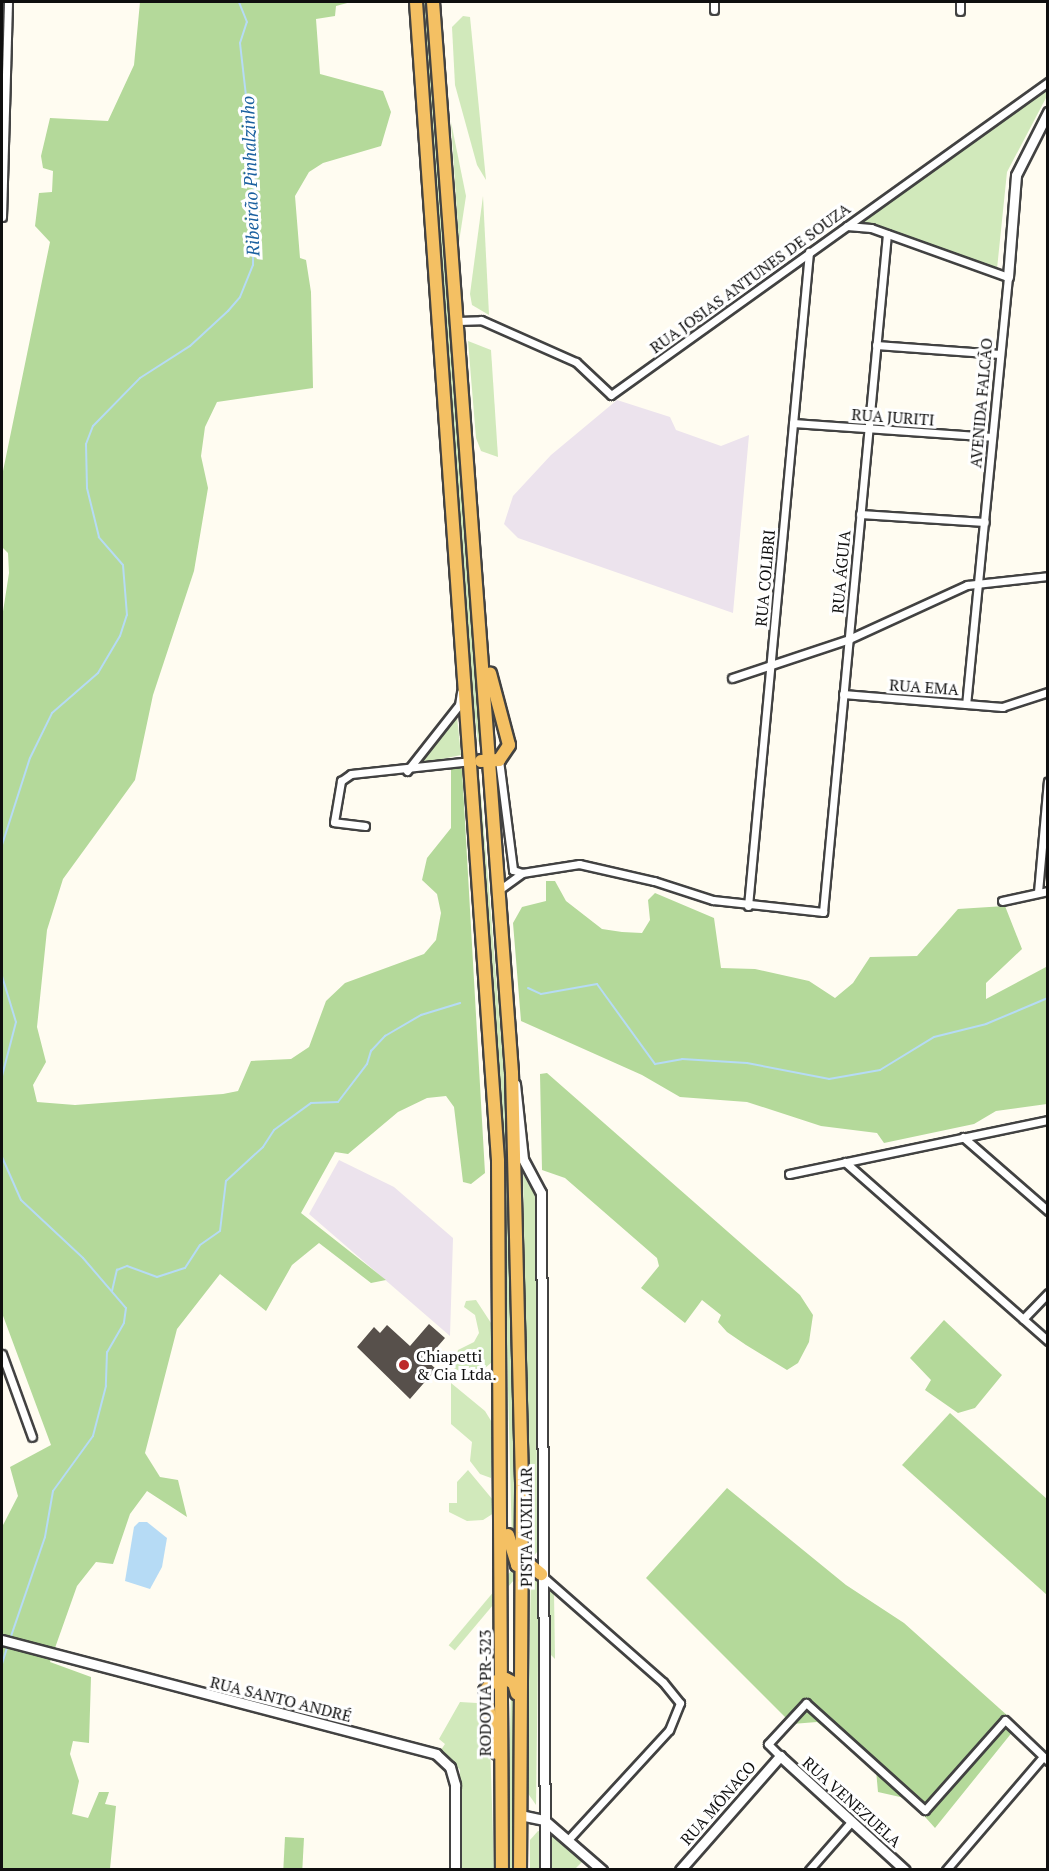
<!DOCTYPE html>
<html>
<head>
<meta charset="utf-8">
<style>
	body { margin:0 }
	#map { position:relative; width:1049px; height:1871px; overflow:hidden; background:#fffcf1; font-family:"PT Serif",serif }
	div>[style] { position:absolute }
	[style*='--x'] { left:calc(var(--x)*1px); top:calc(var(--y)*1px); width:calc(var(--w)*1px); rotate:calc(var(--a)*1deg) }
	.industrial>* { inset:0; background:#ece3ed }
	.green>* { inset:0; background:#d1e9bb; transform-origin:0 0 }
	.forest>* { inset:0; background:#b4d99a; transform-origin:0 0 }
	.water>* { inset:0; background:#b6dbf5 }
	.stream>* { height:2px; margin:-1px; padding:0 1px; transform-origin:1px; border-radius:1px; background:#b6dbf5 }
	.building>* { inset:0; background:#57504b }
	.roads { filter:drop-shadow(2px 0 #424242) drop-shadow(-2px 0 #424242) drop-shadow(0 2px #424242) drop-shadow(0 -2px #424242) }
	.minor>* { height:7px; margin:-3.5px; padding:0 3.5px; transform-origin:3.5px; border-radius:3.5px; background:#fff }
	.tertiary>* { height:9px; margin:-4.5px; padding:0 4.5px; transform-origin:4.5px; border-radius:4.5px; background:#fff }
	.trunk>* { height:12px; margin:-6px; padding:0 6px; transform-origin:6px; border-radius:6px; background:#f4c063 }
	.dots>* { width:16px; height:16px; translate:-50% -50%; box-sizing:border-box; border:3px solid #fff; border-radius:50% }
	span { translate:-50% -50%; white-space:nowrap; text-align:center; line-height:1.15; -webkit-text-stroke:6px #fff; paint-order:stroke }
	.street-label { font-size:16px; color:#0f0f0f }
	.poi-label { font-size:16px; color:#0f0f0f }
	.left { translate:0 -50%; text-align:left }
	.water-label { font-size:18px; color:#1a609f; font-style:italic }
	.frame { position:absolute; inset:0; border:3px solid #0f0f0f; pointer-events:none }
</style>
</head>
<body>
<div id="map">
	<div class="industrial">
		<div style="clip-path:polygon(617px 400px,670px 417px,676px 430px,721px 446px,749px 435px,733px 613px,518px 538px,504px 524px,513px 496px,551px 455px)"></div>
		<div style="clip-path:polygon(339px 1160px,394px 1187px,453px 1238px,450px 1336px,309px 1214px)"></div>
	</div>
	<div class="green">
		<div style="clip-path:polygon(418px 2px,426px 2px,484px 748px,478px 741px,460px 596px)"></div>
		<div style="clip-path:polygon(463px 16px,470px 17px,486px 180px,477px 165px,455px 85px,452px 27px)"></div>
		<div style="clip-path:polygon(1047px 87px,1047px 96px,1007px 172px,997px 269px,857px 222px)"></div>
		<div style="clip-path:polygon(451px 122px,466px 196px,459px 242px)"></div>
		<div style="clip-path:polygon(483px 196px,489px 315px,472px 305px,470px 294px)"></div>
		<div style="clip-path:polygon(468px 341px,491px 350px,498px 457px,481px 451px,476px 438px)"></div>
		<div style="clip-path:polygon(457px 717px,461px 755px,419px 764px)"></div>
		<div style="clip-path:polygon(479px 769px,514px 1195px,517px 1553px,512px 1543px,503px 1195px)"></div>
		<div style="clip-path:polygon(523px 1174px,536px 1197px,537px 1552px,530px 1561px)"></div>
		<div style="clip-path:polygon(476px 1300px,491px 1323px,492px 1362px,477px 1375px,468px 1376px,454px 1368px,458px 1350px,474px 1342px,479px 1333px,475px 1315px,464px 1307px,466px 1301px)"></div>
		<div style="clip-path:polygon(451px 1383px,485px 1411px,493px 1424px,491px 1478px,480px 1474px,470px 1461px,472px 1442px,451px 1424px)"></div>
		<div style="clip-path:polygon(468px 1470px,493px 1500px,494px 1513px,483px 1520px,467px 1521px,449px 1512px,449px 1503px,457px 1503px,457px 1482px)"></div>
		<div style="left:511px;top:1571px;width:8px;height:97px;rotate:40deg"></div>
		<div style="clip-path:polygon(531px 1573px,539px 1581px,536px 1805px,527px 1792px)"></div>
		<div style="clip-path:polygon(547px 1590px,554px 1593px,555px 1659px,548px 1652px)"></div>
		<div style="clip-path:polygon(511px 1689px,514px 1696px,517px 1869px,507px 1869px)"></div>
		<div style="clip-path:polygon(460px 1702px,477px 1703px,490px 1742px,494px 1869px,460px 1869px,460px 1770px,441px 1750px,445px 1744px,439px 1739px)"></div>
		<div style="clip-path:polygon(538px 1831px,558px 1835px,584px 1860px,575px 1869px,530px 1869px,530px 1840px)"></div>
	</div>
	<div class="forest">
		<div style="clip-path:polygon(140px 2px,351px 2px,336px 6px,335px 16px,316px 19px,320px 74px,383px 91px,391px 112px,381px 146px,323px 163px,309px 172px,295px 196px,300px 258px,306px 260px,311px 292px,313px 388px,217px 402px,205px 427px,201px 456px,208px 488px,194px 571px,153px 695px,135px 780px,63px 879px,47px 930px,37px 1027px,46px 1062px,33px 1085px,37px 1102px,75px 1105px,223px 1094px,238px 1091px,251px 1061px,291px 1059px,309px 1047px,326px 1001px,345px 983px,424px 954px,436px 940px,441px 913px,437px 894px,422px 880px,427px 858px,451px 828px,451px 768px,462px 769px,485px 1173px,471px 1184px,463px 1182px,454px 1107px,446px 1096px,427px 1098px,398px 1112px,348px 1154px,335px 1152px,301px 1213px,386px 1280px,371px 1283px,319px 1243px,292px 1265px,266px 1311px,220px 1274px,177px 1329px,145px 1453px,160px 1477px,178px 1480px,187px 1517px,147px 1491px,130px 1514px,113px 1564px,96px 1562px,77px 1586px,50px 1662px,91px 1677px,89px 1743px,73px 1741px,70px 1754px,79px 1781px,72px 1814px,88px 1818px,99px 1792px,109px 1792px,105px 1804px,116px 1806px,110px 1869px,2px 1869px,2px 1527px,18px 1496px,10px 1467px,51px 1445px,2px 1313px,2px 618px,9px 573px,8px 553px,2px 547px,2px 476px,50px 242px,35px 226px,39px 193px,52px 192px,53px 171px,43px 168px,41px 156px,50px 118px,108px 121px,134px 65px)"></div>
		<div style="clip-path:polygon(546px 881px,555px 881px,566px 901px,602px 929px,622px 932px,642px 933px,650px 920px,648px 900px,655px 893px,714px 918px,721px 968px,755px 969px,809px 981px,835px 998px,853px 983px,870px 957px,917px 956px,958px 909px,1005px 906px,1022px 949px,986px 983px,986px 999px,1046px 967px,1047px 962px,1047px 1104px,996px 1111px,974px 1124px,884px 1143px,877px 1133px,821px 1126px,747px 1102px,680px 1097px,642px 1075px,521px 1021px,513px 923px,522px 907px,546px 901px)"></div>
		<div style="clip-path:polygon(547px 1073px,800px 1295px,813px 1315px,809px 1342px,798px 1363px,787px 1370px,746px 1345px,727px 1332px,718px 1322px,721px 1315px,702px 1300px,685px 1323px,641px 1288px,659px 1266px,657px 1258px,565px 1178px,542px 1170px,540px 1074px)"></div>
		<div style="clip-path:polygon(944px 1320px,1002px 1375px,975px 1408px,958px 1413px,925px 1390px,931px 1380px,910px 1358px)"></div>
		<div style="clip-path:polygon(950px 1413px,1047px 1499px,1047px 1595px,902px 1465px)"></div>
		<div style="clip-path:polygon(727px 1488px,846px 1585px,904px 1623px,1018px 1725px,935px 1828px,909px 1799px,878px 1792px,876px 1770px,817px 1722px,792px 1724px,646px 1578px)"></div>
		<div style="left:285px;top:1837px;width:19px;height:32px;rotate:3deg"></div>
	</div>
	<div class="water">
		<div style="clip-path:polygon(139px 1522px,147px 1522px,167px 1538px,162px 1567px,150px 1589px,125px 1581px,134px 1527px)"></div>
	</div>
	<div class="stream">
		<div style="--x:2;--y:845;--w:91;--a:-72.2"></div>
		<div style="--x:30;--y:758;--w:50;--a:-63.9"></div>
		<div style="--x:52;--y:713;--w:61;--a:-41"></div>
		<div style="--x:98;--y:673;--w:43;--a:-59.3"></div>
		<div style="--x:120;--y:636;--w:22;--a:-72"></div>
		<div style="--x:127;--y:615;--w:50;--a:-94.6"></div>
		<div style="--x:123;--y:565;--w:37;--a:-131"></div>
		<div style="--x:99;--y:537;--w:50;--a:-103.8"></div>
		<div style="--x:87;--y:488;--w:44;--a:-91.3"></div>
		<div style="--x:86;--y:444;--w:19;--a:-69"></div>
		<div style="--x:93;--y:426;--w:67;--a:-45.6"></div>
		<div style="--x:140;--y:378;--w:59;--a:-32.6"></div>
		<div style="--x:190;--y:346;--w:52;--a:-42.6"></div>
		<div style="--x:228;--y:311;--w:18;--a:-49"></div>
		<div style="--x:240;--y:297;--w:35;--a:-68"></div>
		<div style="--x:253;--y:265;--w:99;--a:-89.4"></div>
		<div style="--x:254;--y:166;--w:124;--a:-96.5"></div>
		<div style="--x:240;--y:43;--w:22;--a:-72"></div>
		<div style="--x:247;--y:22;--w:22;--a:-112"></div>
		<div style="--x:2;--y:976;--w:48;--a:73.1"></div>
		<div style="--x:16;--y:1022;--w:56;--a:104.5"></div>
		<div style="--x:528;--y:988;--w:14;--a:25"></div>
		<div style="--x:541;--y:994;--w:57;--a:-10.1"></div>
		<div style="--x:597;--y:984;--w:99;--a:54.1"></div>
		<div style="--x:655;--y:1064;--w:27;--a:-10"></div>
		<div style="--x:682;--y:1059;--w:65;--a:3.5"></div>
		<div style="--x:747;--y:1063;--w:84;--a:11"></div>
		<div style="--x:829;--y:1079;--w:52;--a:-10"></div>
		<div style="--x:880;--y:1070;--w:63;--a:-31.4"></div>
		<div style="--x:934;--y:1037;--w:54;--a:-14"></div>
		<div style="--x:986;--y:1024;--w:67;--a:-22.8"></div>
		<div style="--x:2;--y:1157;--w:47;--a:66.2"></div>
		<div style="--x:21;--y:1200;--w:85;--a:43.1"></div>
		<div style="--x:83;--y:1258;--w:66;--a:49.3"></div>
		<div style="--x:126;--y:1308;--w:15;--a:98"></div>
		<div style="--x:124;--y:1323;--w:34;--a:120"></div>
		<div style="--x:107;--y:1352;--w:34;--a:92"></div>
		<div style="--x:106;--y:1386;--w:52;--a:104.6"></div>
		<div style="--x:93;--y:1436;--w:68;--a:126"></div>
		<div style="--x:53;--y:1491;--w:47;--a:99.9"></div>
		<div style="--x:45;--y:1537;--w:108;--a:108.9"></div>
		<div style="--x:112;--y:1291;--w:22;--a:-77"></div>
		<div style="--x:117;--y:1270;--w:11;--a:-22"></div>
		<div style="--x:127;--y:1266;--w:32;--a:20"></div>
		<div style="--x:157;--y:1277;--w:29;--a:-18"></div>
		<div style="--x:185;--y:1268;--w:27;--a:-57"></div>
		<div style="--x:200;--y:1245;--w:24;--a:-35"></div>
		<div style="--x:220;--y:1231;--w:50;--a:-83.2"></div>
		<div style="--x:226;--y:1181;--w:50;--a:-42.6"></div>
		<div style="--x:263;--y:1147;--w:20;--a:-57"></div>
		<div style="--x:274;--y:1130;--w:46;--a:-36.1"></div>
		<div style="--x:311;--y:1103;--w:27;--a:-2"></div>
		<div style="--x:338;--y:1102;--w:48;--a:-52.7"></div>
		<div style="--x:367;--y:1064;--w:14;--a:-73"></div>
		<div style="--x:371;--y:1051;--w:21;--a:-47"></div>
		<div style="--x:385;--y:1036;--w:42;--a:-30.3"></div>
		<div style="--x:421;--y:1015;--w:41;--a:-17.1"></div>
		<div style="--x:2;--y:1664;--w:21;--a:-73"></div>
	</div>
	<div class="building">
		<div style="clip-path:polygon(429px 1324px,445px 1338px,426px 1360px,436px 1369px,410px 1399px,357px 1347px,374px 1327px,380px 1333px,387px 1325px,410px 1346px)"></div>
	</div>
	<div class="roads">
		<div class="minor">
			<div style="--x:714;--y:2;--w:8;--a:90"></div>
			<div style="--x:960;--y:2;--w:9;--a:90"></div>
			<div style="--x:2;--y:217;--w:215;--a:-88.4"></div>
			<div style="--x:847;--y:226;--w:24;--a:5"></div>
			<div style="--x:871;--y:228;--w:145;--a:19.7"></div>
			<div style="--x:1008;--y:277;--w:429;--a:95.6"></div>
			<div style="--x:458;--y:321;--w:23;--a:-2"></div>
			<div style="--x:481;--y:320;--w:104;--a:23.9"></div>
			<div style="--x:576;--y:362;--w:48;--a:43.3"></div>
			<div style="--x:611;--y:395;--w:538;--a:-35.61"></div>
			<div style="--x:876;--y:345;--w:124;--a:4.2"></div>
			<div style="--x:793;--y:423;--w:199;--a:4"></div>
			<div style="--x:860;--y:514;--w:125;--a:3.7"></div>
			<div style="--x:732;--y:678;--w:123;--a:-18.4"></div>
			<div style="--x:849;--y:639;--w:130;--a:-24.6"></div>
			<div style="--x:967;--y:585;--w:81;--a:-6.3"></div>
			<div style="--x:843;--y:694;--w:160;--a:4.7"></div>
			<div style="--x:1002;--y:707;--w:48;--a:-18.1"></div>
			<div style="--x:499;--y:760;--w:111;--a:82.7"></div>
			<div style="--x:513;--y:870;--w:9;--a:18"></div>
			<div style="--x:522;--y:873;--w:58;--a:-9"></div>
			<div style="--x:579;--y:864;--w:77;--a:12.8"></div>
			<div style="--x:654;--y:881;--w:62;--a:17.9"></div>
			<div style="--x:713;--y:900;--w:111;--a:6.2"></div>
			<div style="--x:823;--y:912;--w:681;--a:-84.61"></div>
			<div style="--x:407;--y:771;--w:84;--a:-51.8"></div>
			<div style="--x:459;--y:705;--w:13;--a:-81"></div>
			<div style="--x:365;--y:826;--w:31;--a:-173"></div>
			<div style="--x:334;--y:822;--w:42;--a:-80.3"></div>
			<div style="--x:341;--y:781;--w:12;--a:-35"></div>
			<div style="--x:351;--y:774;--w:121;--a:-6.2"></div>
			<div style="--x:499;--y:890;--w:29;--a:-36"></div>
			<div style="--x:1038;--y:892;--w:111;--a:-84.9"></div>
			<div style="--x:1002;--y:901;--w:47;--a:-12.3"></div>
			<div style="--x:748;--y:906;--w:657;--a:-84.67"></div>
			<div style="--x:963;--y:1137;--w:113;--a:41"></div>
			<div style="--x:845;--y:1162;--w:271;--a:41.4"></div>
			<div style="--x:789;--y:1174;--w:265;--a:-11.8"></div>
			<div style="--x:1023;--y:1319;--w:36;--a:-46"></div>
			<div style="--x:2;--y:1354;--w:88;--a:70.1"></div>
			<div style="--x:541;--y:1575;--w:162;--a:41.3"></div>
			<div style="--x:663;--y:1682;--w:27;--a:51"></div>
			<div style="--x:680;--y:1703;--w:29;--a:112"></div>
			<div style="--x:669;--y:1730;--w:149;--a:132.6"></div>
			<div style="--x:780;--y:1756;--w:17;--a:-135"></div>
			<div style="--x:768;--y:1744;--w:56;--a:-47.2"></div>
			<div style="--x:806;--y:1703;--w:160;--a:42"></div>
			<div style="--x:925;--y:1810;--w:120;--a:-48.4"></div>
			<div style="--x:1005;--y:1720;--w:59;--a:43.6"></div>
			<div style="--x:809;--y:1870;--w:64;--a:-48.8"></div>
			<div style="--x:946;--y:1870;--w:149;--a:-49.4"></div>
		</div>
		<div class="tertiary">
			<div style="--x:1008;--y:277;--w:102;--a:-85.5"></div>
			<div style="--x:1016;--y:175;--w:71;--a:-63.1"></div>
			<div style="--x:515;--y:1084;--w:75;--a:83.9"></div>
			<div style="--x:523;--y:1159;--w:38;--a:62"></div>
			<div style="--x:541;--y:1193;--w:677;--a:89.66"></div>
			<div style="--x:2;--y:1640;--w:449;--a:14.7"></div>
			<div style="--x:436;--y:1754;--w:19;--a:43"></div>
			<div style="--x:450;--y:1767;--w:19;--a:74"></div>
			<div style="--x:455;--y:1785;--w:85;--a:90"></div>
			<div style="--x:520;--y:1815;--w:25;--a:12"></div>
			<div style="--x:544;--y:1820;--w:77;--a:40.8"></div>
			<div style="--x:680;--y:1870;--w:152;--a:-48.7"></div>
			<div style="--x:780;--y:1756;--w:169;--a:42.4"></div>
		</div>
		<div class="trunk">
			<div style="--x:416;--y:2;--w:1162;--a:85.95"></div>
			<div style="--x:498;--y:1161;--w:709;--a:89.68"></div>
			<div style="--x:433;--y:2;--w:1074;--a:85.78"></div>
			<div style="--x:512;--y:1073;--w:418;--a:88.6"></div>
			<div style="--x:522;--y:1491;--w:379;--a:90.3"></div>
			<div style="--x:481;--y:761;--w:18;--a:-3"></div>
			<div style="--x:499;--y:760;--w:18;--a:-56"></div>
			<div style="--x:509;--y:745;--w:74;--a:-104.8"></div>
			<div style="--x:508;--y:1535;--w:31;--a:73"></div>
			<div style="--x:517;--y:1565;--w:14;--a:4"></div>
			<div style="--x:531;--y:1566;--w:13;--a:39"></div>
			<div style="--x:497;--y:1753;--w:63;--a:-101"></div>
			<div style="--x:485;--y:1691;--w:11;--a:-52"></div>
			<div style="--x:492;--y:1682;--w:14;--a:-12"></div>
			<div style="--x:506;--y:1679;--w:9;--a:27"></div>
			<div style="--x:514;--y:1683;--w:11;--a:75"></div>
		</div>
	</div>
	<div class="dots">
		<div style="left:404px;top:1365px;background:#bd292a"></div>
	</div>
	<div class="street-label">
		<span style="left:750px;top:278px;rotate:-36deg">RUA JOSIAS ANTUNES DE SOUZA</span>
		<span style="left:981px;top:403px;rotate:-85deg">AVENIDA FALCÃO</span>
		<span style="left:893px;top:417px;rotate:4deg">RUA JURITI</span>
		<span style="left:841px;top:572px;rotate:-85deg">RUA ÁGUIA</span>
		<span style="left:765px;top:578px;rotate:-85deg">RUA COLIBRI</span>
		<span style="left:924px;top:687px;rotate:4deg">RUA EMA</span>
		<span style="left:526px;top:1527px;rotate:-90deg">PISTA AUXILIAR</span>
		<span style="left:485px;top:1693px;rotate:-90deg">RODOVIA PR-323</span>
		<span style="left:281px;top:1699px;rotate:14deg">RUA SANTO ANDRÉ</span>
		<span style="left:852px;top:1802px;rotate:42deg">RUA VENEZUELA</span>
		<span style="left:718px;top:1803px;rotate:-49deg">RUA MÔNACO</span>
	</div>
	<div class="poi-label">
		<span class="left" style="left:416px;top:1365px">Chiapetti<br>&amp; Cia Ltda.</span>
	</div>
	<div class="water-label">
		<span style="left:250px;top:176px;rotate:-92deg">Ribeirão Pinhalzinho</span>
	</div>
	<div class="frame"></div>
</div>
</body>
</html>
